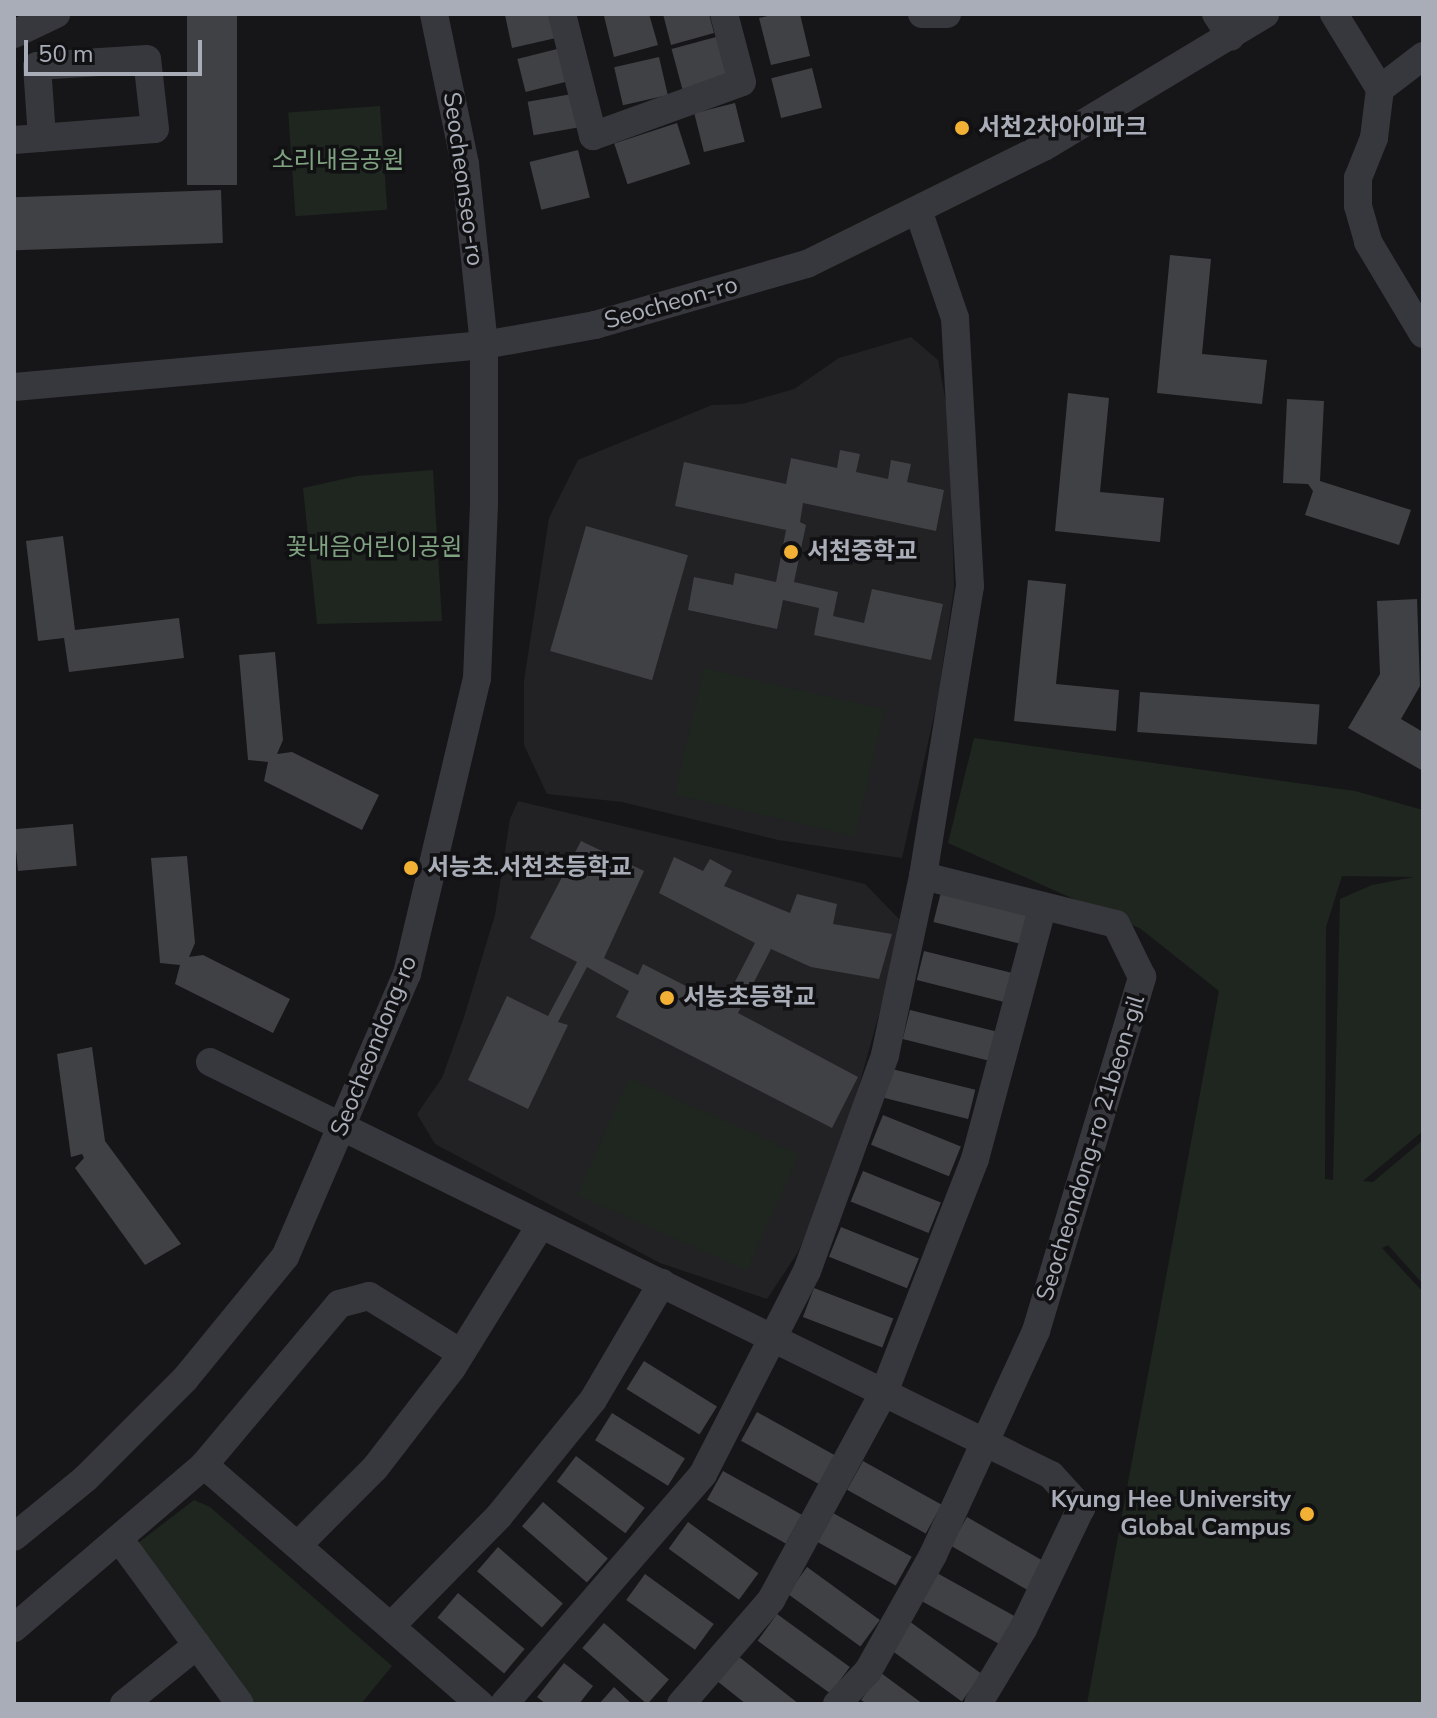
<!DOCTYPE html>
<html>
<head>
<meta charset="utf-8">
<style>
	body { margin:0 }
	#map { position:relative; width:1437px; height:1718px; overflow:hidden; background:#161618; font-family:"Nunito Sans","Noto Sans KR",sans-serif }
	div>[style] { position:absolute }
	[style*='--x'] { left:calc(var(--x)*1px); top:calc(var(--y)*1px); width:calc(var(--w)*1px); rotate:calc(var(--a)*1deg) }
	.built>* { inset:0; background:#222225 }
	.green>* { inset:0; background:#1e261f; transform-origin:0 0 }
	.building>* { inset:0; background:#404145; transform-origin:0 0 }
	.minor>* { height:28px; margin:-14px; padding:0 14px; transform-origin:14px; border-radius:14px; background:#37383d }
	.dots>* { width:22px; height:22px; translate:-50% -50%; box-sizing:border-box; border:4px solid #111113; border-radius:50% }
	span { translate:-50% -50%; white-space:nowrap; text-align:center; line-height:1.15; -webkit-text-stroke:7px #111113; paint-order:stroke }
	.poi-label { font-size:24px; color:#a8adb8; font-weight:700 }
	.left { translate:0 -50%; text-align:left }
	.right { translate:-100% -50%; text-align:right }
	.park-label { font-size:24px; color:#7fa381 }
	.street-label { font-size:24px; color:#a8adb8 }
	.frame { position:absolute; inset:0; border:16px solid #a8adb8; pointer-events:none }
	.scale { position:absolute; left:24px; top:40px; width:178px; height:36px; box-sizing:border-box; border:4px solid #a8adb8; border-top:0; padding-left:10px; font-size:24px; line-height:28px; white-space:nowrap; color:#a8adb8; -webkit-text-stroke:6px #111113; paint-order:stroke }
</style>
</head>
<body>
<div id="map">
	<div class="built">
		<div style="clip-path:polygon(911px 337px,938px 360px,949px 418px,954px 588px,937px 703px,902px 858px,778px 840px,622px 802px,547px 794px,524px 745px,524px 681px,549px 518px,578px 460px,712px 405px,742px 404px,794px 389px,839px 358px)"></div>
		<div style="clip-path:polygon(518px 801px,865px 884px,899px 919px,894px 961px,838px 1160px,798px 1252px,767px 1299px,660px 1263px,435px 1144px,417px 1114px,442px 1078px,464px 1017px,495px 915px,510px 819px)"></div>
	</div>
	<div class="green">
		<div style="left:380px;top:106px;width:104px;height:92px;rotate:86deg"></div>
		<div style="clip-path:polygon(433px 470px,442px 621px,317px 624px,303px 488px,357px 476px)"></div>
		<div style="left:704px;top:668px;width:185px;height:130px;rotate:13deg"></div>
		<div style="clip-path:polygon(evenodd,974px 738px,1355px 791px,1423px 810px,1423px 1131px,1363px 1181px,1373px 1182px,1423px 1140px,1423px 1284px,1388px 1245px,1382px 1248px,1423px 1292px,1423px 1704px,1087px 1704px,1219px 991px,1141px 929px,948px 843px,974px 738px,1342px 876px,1414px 877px,1372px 885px,1340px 899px,1333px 1180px,1325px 1179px,1326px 927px,1342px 876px)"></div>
		<div style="left:629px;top:1078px;width:186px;height:128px;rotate:24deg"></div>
		<div style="clip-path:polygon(194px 1500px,210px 1507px,392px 1666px,361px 1704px,255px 1704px,138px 1543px)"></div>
	</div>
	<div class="building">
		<div style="left:187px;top:14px;width:50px;height:171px"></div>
		<div style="clip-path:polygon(551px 14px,556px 38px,512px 48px,505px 15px)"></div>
		<div style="clip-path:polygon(649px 14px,658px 45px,614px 57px,604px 16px)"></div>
		<div style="clip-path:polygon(663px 14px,709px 14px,714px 33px,671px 45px)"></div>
		<div style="clip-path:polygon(777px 14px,800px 14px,810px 56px,771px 65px,759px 18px)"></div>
		<div style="left:716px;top:37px;width:46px;height:46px;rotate:75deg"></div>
		<div style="left:561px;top:48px;width:34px;height:45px;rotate:76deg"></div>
		<div style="left:659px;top:57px;width:39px;height:46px;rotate:77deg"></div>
		<div style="left:812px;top:68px;width:41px;height:42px;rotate:76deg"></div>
		<div style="left:572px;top:94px;width:34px;height:45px;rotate:80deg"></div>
		<div style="left:735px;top:103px;width:40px;height:42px;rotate:76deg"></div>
		<div style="left:677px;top:123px;width:43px;height:66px;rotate:72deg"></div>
		<div style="left:578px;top:150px;width:49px;height:50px;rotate:76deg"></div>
		<div style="left:221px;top:190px;width:53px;height:207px;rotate:88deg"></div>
		<div style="clip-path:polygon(1170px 255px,1211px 259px,1202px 354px,1267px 360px,1262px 404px,1157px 393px)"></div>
		<div style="clip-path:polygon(1068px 393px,1109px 398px,1100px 492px,1164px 498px,1160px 542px,1055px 531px)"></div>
		<div style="clip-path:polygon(1287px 399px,1324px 401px,1320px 481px,1411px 510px,1399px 545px,1305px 515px,1313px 491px,1308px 484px,1283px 483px)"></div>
		<div style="clip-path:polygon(840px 450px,860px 454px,856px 472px,888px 479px,891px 460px,911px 464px,907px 482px,944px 490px,936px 531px,803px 503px,800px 522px,806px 525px,794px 582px,838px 592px,833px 616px,864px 623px,872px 589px,943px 604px,931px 660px,814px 635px,819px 608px,783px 600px,777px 629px,688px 610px,694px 577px,733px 585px,735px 573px,776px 582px,786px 530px,675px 506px,684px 462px,786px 484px,791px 458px,837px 468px)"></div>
		<div style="left:586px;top:526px;width:106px;height:130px;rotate:16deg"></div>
		<div style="clip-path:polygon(63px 536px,75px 630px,179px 618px,184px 658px,69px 672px,64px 638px,38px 641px,26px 541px)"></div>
		<div style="clip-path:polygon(1028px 580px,1066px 584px,1056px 684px,1119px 690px,1116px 731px,1014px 721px)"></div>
		<div style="clip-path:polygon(1417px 599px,1420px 686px,1401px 719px,1423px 732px,1423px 771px,1348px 728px,1380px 674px,1377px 601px)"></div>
		<div style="clip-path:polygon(275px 652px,283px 740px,277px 754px,292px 752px,379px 795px,362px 830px,264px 781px,268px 762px,248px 760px,239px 655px)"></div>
		<div style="left:1140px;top:692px;width:180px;height:40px;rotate:4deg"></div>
		<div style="left:73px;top:824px;width:42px;height:59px;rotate:85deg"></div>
		<div style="clip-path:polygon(581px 841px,644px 871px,604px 958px,638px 975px,643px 964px,723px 1005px,755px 943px,659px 893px,674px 857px,703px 871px,710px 859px,732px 871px,724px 886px,790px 913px,797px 894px,837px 904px,833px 924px,892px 934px,879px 979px,811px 967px,771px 949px,738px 1013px,858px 1077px,832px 1128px,616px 1017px,629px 991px,587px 967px,558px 1022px,568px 1025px,528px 1109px,468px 1080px,507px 996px,548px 1016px,577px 962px,530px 938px)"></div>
		<div style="clip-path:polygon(187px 856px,195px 943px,189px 957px,203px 955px,290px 999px,273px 1033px,175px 984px,180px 965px,160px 963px,151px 858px)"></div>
		<div style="left:941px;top:892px;width:90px;height:31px;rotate:14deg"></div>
		<div style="left:924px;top:951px;width:90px;height:30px;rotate:14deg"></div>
		<div style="left:910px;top:1010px;width:90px;height:30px;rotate:14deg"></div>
		<div style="clip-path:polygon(92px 1047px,105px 1141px,181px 1244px,145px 1265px,75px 1168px,84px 1158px,82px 1154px,71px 1157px,57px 1054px)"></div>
		<div style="left:888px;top:1068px;width:90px;height:30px;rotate:14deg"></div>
		<div style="left:883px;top:1115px;width:84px;height:32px;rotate:22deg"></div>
		<div style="left:863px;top:1171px;width:84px;height:33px;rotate:22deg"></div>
		<div style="left:841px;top:1227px;width:84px;height:32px;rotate:22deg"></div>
		<div style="left:814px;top:1288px;width:85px;height:31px;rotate:21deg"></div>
		<div style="left:644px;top:1361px;width:86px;height:33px;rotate:32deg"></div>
		<div style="left:757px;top:1412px;width:90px;height:33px;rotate:29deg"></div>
		<div style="left:612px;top:1413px;width:86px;height:32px;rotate:32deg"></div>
		<div style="left:576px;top:1456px;width:86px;height:32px;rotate:37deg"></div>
		<div style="left:863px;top:1461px;width:90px;height:33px;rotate:29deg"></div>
		<div style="left:723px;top:1471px;width:90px;height:33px;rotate:29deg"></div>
		<div style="left:543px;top:1502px;width:86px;height:32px;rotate:41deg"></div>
		<div style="left:833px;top:1513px;width:90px;height:33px;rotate:29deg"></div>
		<div style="left:967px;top:1517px;width:90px;height:33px;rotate:30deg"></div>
		<div style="left:688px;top:1522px;width:87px;height:33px;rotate:36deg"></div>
		<div style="left:498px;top:1547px;width:86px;height:32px;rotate:41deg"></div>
		<div style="left:807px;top:1567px;width:90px;height:33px;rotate:36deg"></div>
		<div style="left:937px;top:1573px;width:90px;height:32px;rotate:29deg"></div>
		<div style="left:645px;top:1574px;width:85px;height:32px;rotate:36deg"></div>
		<div style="left:458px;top:1593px;width:87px;height:32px;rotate:40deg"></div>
		<div style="left:777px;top:1614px;width:90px;height:33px;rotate:36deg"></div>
		<div style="left:909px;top:1621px;width:90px;height:34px;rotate:36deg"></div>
		<div style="left:604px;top:1623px;width:86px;height:33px;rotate:41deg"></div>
		<div style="clip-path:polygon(738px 1656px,799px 1704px,746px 1704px,717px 1681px)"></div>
		<div style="clip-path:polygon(564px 1663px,593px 1686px,579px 1704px,546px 1704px,537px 1697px)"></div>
		<div style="clip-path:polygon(881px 1673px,923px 1704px,867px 1704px,861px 1700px)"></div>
		<div style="clip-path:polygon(614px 1687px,632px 1704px,599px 1704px)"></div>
	</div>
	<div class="minor">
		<div style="--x:562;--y:14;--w:126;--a:75.7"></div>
		<div style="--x:593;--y:136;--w:158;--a:-19.9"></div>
		<div style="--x:742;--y:82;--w:70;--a:-104.8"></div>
		<div style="--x:922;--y:14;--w:25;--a:0"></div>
		<div style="--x:1216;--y:14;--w:27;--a:57"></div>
		<div style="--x:1334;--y:14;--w:88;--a:58.5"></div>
		<div style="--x:1380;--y:89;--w:49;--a:97"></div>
		<div style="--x:1374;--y:138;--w:43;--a:111.8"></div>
		<div style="--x:1358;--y:178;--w:28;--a:90"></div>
		<div style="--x:1358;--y:206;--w:37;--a:74"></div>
		<div style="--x:1368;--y:242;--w:107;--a:59.1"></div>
		<div style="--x:14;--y:34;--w:47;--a:-25.5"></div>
		<div style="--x:1380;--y:89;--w:54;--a:-37.5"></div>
		<div style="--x:14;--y:140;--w:141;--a:-4.5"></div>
		<div style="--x:155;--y:129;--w:70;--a:-96.5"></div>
		<div style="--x:147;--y:59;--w:110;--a:176.4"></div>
		<div style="--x:37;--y:66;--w:72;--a:86"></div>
		<div style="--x:14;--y:387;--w:472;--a:-5.1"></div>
		<div style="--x:484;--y:345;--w:113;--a:-10.2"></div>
		<div style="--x:595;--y:325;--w:221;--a:-16.1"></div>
		<div style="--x:807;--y:264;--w:264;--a:-26.3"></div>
		<div style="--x:1044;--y:147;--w:258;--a:-31"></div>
		<div style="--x:210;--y:1062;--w:937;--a:26.15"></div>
		<div style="--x:1051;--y:1475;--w:45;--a:47.7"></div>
		<div style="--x:1081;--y:1508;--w:134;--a:115.6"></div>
		<div style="--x:1023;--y:1629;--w:87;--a:121"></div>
		<div style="--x:204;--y:1465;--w:365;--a:40.9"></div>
		<div style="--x:14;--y:1537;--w:93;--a:-39.3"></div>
		<div style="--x:86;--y:1478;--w:140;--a:-45"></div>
		<div style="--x:185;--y:1379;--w:158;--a:-50.7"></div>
		<div style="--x:285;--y:1257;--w:308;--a:-66.7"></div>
		<div style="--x:407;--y:974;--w:303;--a:-76.7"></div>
		<div style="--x:477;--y:679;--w:175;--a:-87.7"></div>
		<div style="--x:484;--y:504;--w:159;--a:-90"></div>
		<div style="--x:484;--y:345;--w:182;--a:-96"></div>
		<div style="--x:465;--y:164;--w:153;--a:-101.7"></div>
		<div style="--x:120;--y:1540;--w:203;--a:53.8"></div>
		<div style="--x:298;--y:1545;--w:109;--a:-45"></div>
		<div style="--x:375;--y:1468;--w:126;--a:-52.4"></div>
		<div style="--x:452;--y:1368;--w:167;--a:-58.2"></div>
		<div style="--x:391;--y:1626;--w:154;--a:-45.5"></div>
		<div style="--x:499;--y:1516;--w:149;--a:-51"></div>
		<div style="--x:593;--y:1400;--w:136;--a:-59.5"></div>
		<div style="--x:14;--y:1628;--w:250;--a:-40.6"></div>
		<div style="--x:204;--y:1465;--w:210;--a:-50"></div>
		<div style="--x:339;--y:1304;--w:31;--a:-15"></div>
		<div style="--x:369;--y:1296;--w:108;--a:31.8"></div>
		<div style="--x:124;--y:1704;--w:94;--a:-38.9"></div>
		<div style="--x:504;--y:1704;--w:304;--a:-49.1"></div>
		<div style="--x:703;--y:1474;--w:228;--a:-62.9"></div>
		<div style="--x:807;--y:1271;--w:230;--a:-70.1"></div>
		<div style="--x:885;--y:1055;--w:183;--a:-78"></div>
		<div style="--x:923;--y:876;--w:294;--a:-80.8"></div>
		<div style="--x:970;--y:586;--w:268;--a:-93.2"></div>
		<div style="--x:955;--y:318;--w:111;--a:-108.9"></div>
		<div style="--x:681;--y:1704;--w:138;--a:-49.1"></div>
		<div style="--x:771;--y:1600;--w:239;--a:-61.5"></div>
		<div style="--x:885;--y:1390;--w:248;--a:-68.7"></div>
		<div style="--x:975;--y:1159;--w:259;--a:-75"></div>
		<div style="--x:837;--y:1704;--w:45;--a:-46.8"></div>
		<div style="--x:868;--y:1671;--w:133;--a:-60.7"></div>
		<div style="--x:933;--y:1555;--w:247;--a:-65.3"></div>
		<div style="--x:1036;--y:1331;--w:370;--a:-73.3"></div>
		<div style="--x:1142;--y:977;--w:59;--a:-116.1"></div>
		<div style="--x:1116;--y:924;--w:199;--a:-166"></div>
	</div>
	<div class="dots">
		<div style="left:962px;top:128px;background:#f2b134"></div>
		<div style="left:791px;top:552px;background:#f2b134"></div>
		<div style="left:411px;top:868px;background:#f2b134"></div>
		<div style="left:667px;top:998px;background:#f2b134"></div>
		<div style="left:1307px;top:1514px;background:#f2b134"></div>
	</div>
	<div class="poi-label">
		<span class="left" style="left:978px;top:128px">서천2차아이파크</span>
		<span class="left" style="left:807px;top:552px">서천중학교</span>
		<span class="left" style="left:427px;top:868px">서능초.서천초등학교</span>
		<span class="left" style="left:683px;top:998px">서농초등학교</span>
		<span class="right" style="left:1291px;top:1514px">Kyung Hee University<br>Global Campus</span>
	</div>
	<div class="park-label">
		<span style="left:338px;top:161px">소리내음공원</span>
		<span style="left:374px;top:548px">꽃내음어린이공원</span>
	</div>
	<div class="street-label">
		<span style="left:463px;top:179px;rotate:82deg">Seocheonseo-ro</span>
		<span style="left:671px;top:303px;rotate:-16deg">Seocheon-ro</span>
		<span style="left:374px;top:1046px;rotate:-68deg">Seocheondong-ro</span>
		<span style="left:1091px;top:1148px;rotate:-73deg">Seocheondong-ro 21beon-gil</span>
	</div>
	<div class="frame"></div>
	<div class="scale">50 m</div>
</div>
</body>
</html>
